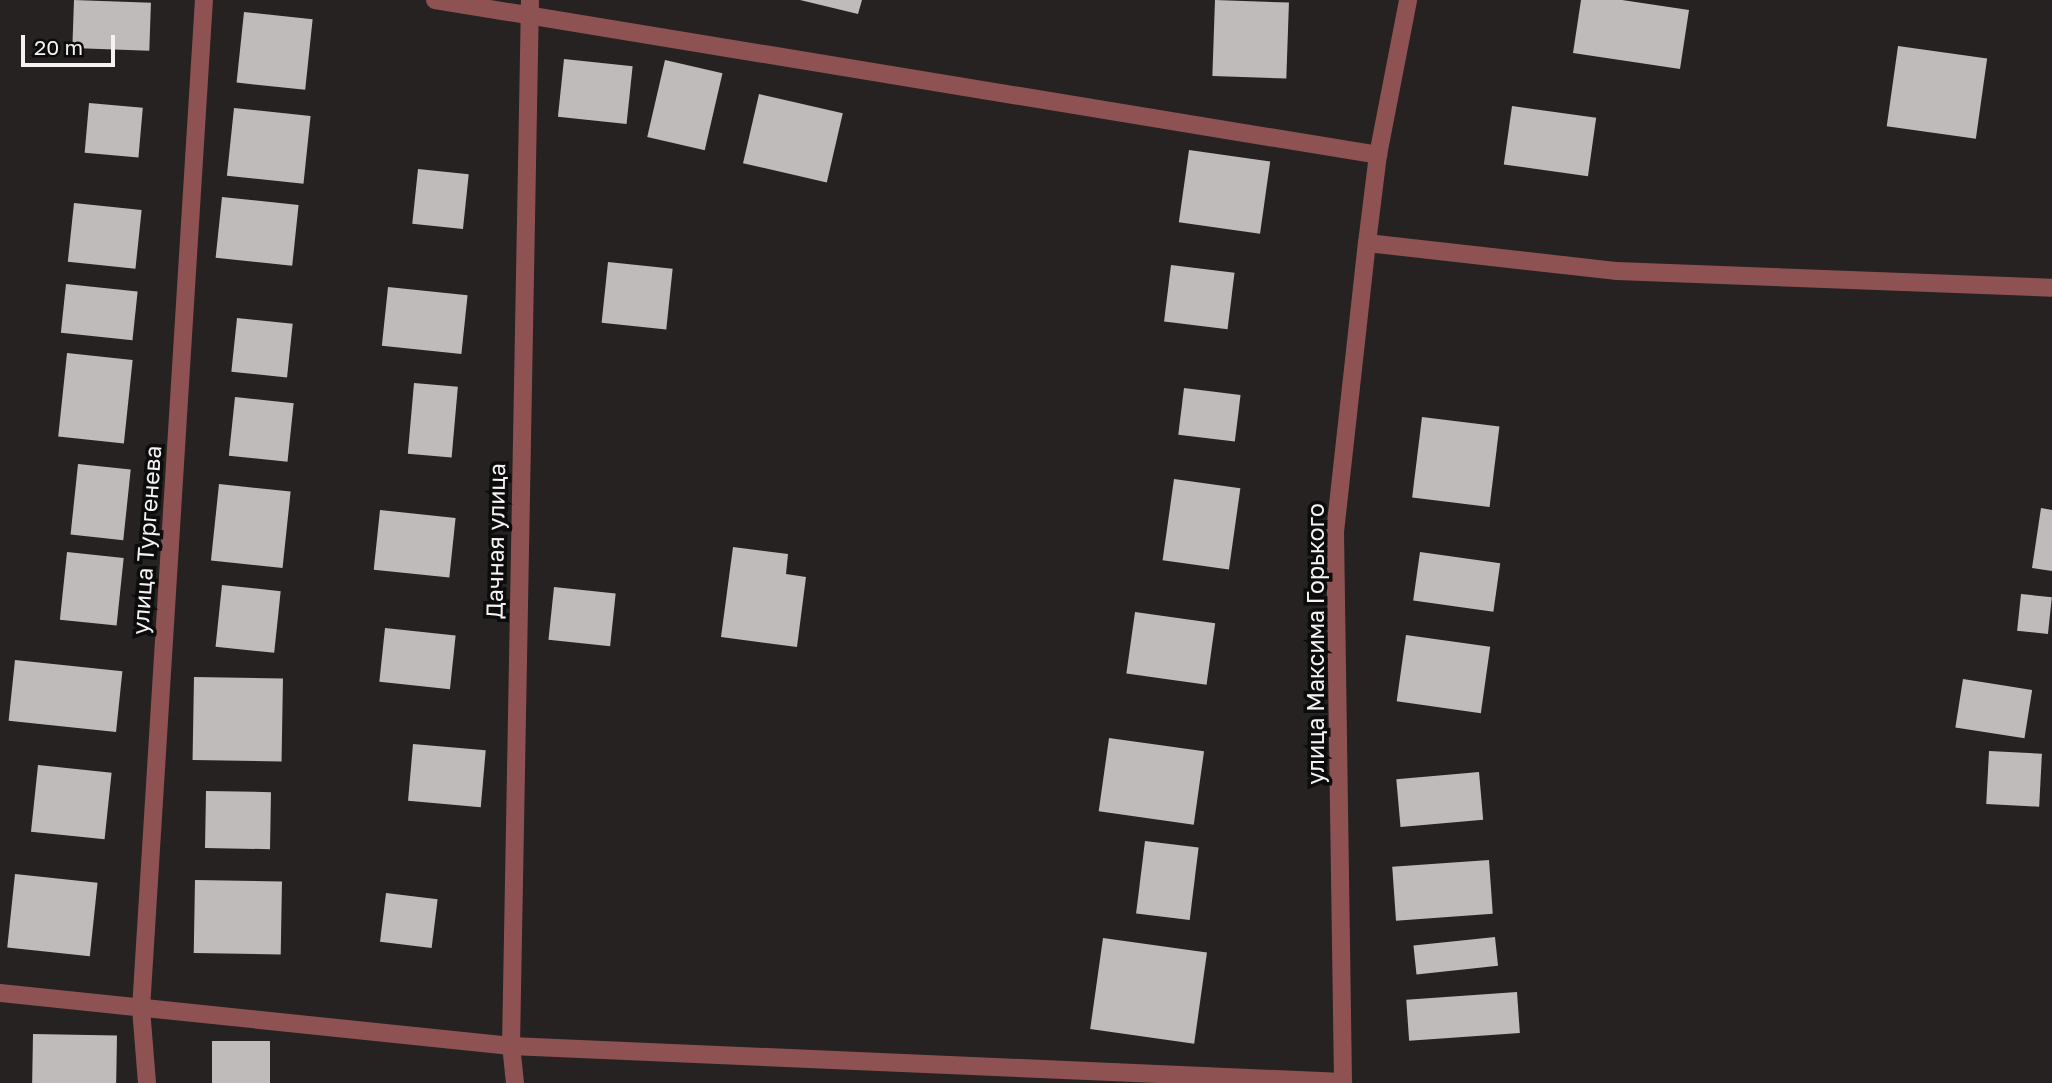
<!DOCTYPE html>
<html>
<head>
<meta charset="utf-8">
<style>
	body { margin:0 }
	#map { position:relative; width:2052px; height:1083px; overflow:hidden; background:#252221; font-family:"Golos Text",sans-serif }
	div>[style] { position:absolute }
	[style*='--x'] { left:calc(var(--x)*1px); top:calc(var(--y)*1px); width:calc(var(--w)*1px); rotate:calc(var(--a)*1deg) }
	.building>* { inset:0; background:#bfbbba; transform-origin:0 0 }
	.minor>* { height:18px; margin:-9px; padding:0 9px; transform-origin:9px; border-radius:9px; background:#8e5252 }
	.tertiary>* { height:18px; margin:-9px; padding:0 9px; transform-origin:9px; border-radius:9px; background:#8e5252 }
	span { translate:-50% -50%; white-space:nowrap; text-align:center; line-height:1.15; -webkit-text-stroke:7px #0d0c0c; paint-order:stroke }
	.street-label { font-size:23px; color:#f4f2f2 }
	.scale { position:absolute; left:21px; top:35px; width:94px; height:32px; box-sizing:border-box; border:4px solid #f4f2f2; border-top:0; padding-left:9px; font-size:21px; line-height:24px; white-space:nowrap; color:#f4f2f2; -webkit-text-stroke:5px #0d0c0c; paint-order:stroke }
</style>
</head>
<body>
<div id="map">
	<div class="building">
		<div style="left:74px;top:0;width:77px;height:48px;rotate:2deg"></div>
		<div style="clip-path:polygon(800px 0,862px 0,858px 14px)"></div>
		<div style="left:1215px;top:0;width:74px;height:76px;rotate:2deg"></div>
		<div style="clip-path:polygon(1581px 0,1622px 0,1689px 10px,1680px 69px,1573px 53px)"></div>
		<div style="left:244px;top:12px;width:69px;height:71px;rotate:6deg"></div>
		<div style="left:1898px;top:46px;width:90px;height:81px;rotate:8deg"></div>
		<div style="left:564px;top:59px;width:69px;height:58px;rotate:6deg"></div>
		<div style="left:665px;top:60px;width:59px;height:79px;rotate:13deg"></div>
		<div style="left:759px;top:94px;width:86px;height:71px;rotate:13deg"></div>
		<div style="left:89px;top:103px;width:54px;height:50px;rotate:5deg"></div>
		<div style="left:1512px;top:106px;width:85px;height:59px;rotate:8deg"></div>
		<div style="left:234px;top:108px;width:77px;height:68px;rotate:6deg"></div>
		<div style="left:1189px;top:150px;width:82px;height:73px;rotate:8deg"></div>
		<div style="left:418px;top:169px;width:51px;height:55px;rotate:6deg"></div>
		<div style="left:222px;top:197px;width:77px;height:61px;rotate:6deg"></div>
		<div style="left:74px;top:203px;width:68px;height:59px;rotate:6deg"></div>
		<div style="left:608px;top:262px;width:65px;height:61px;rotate:6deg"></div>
		<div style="left:1171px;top:265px;width:64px;height:57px;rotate:7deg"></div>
		<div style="left:66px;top:284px;width:72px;height:49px;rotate:6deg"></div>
		<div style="left:388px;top:287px;width:80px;height:59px;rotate:6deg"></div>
		<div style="left:237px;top:318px;width:56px;height:54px;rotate:6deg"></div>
		<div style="left:67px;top:353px;width:66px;height:84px;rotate:6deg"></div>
		<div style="left:414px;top:383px;width:44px;height:71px;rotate:5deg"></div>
		<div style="left:1184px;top:388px;width:57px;height:47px;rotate:7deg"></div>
		<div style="left:235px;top:397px;width:59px;height:59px;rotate:6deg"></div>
		<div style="left:1422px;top:417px;width:78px;height:81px;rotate:7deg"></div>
		<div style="left:78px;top:464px;width:53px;height:71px;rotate:6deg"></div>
		<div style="left:1174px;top:479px;width:67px;height:82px;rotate:8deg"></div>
		<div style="left:219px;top:484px;width:72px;height:77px;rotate:6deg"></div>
		<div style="clip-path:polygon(2041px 508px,2052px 510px,2052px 571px,2032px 568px)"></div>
		<div style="left:380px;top:510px;width:76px;height:60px;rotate:6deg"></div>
		<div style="clip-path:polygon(733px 547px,788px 554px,786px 574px,806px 577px,797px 647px,721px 637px)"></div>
		<div style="left:67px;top:552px;width:57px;height:68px;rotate:6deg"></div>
		<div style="left:1420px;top:552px;width:81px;height:49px;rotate:8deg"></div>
		<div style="left:222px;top:585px;width:59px;height:62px;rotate:6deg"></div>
		<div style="left:554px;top:587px;width:62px;height:53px;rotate:6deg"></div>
		<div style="left:2021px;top:594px;width:31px;height:37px;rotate:6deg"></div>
		<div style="left:1135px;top:612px;width:81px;height:62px;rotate:8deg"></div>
		<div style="left:385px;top:628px;width:71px;height:54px;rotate:6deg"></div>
		<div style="left:1406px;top:635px;width:85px;height:67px;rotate:8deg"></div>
		<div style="left:15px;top:660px;width:108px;height:61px;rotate:6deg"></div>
		<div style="left:194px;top:677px;width:89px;height:83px;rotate:1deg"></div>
		<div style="left:1963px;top:679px;width:70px;height:49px;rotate:9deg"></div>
		<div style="left:1109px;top:738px;width:96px;height:74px;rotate:8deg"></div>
		<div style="left:413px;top:744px;width:73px;height:57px;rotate:5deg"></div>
		<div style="left:1989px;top:751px;width:53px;height:53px;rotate:3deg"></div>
		<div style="left:38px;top:765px;width:74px;height:67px;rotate:6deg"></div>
		<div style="left:1479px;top:772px;width:48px;height:83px;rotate:85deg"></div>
		<div style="left:206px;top:791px;width:65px;height:57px;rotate:1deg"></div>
		<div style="left:1145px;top:841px;width:54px;height:73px;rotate:7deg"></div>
		<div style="left:1489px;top:860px;width:54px;height:97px;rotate:86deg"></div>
		<div style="left:15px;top:874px;width:83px;height:74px;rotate:6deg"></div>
		<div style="left:195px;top:880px;width:87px;height:73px;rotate:1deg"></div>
		<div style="left:386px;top:893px;width:52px;height:49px;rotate:7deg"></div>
		<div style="left:1495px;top:937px;width:29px;height:82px;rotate:84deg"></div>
		<div style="left:1103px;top:938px;width:105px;height:92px;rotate:8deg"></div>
		<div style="left:1517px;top:992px;width:41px;height:111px;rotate:86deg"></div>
		<div style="left:33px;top:1034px;width:84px;height:49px;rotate:1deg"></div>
		<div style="left:212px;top:1041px;width:58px;height:42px"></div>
	</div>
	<div class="minor">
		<div style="--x:435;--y:0;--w:956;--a:9.33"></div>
		<div style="--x:1367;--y:243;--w:89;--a:-82.9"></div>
		<div style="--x:1378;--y:155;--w:158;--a:-79"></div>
		<div style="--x:0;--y:993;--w:514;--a:5.92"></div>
		<div style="--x:511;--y:1046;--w:833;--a:2.48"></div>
		<div style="--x:147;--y:1083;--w:74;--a:-94.6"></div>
		<div style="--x:141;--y:1009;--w:1011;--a:-86.43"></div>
		<div style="--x:515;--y:1083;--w:37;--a:-96"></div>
		<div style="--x:511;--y:1046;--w:1046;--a:-88.96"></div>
	</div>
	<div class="tertiary">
		<div style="--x:1343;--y:1083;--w:551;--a:-90.83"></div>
		<div style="--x:1335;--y:532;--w:291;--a:-83.7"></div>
		<div style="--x:1367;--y:243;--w:252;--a:6.4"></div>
		<div style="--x:1617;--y:271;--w:435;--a:2.2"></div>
	</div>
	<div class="street-label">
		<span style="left:146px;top:540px;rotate:-86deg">улица Тургенева</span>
		<span style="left:495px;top:541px;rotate:-89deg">Дачная улица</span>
		<span style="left:1315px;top:644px;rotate:-90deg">улица Максима Горького</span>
	</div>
	<div class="scale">20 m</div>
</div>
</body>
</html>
